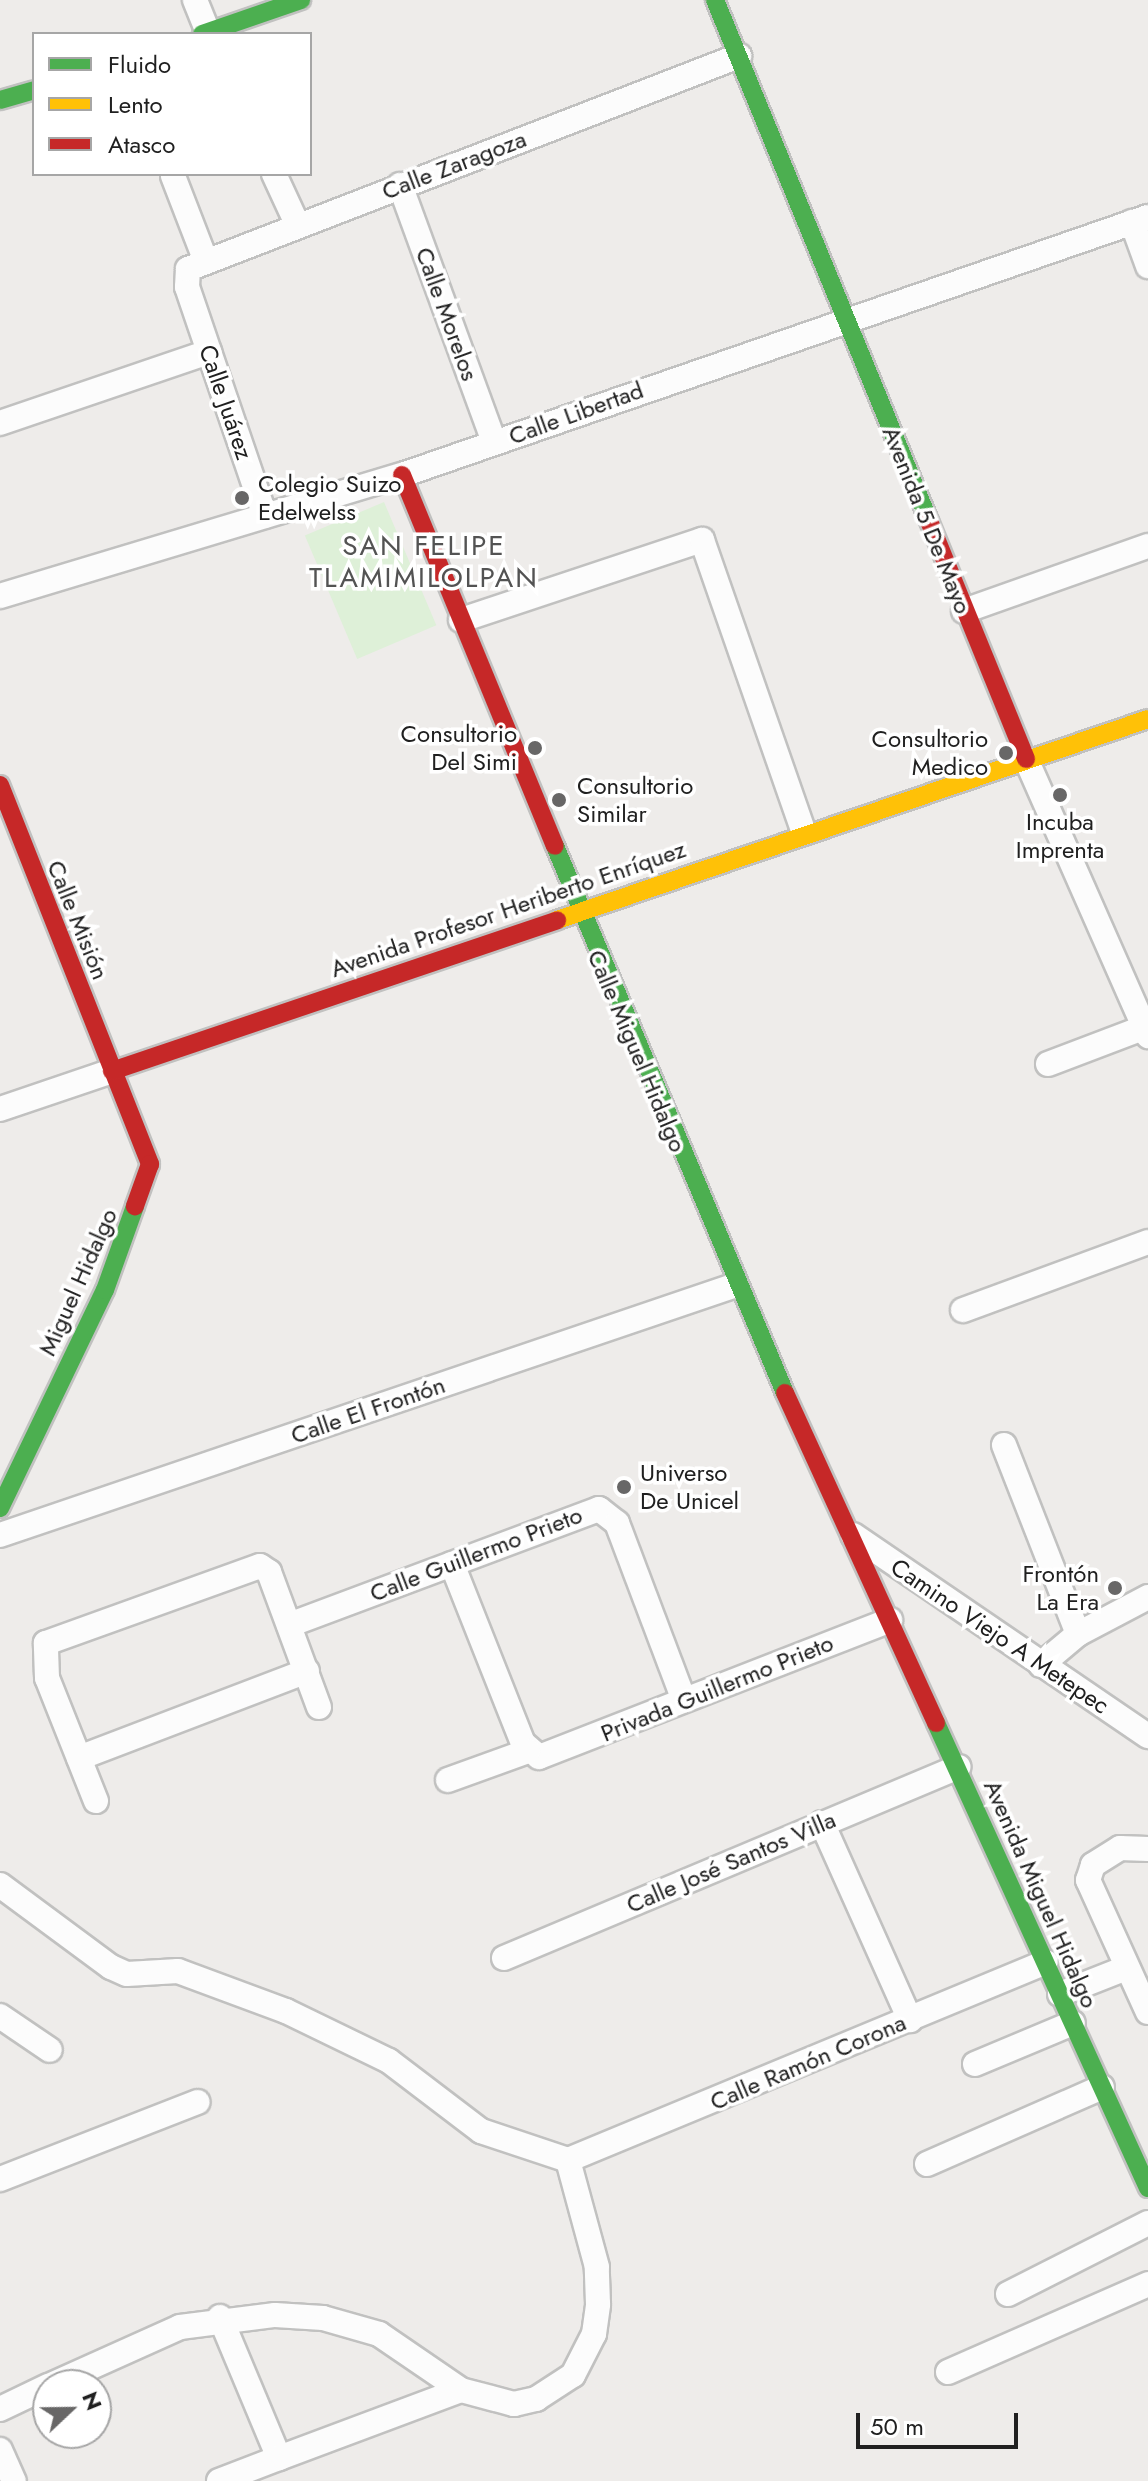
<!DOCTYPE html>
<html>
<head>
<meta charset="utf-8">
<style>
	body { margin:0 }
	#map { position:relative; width:1148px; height:2481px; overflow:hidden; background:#eeecea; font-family:Jost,sans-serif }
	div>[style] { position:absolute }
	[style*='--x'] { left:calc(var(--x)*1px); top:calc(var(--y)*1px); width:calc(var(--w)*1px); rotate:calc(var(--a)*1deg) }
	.park>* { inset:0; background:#def0d8; transform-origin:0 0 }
	.roads { filter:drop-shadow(2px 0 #c1c1c0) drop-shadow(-2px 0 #c1c1c0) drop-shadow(0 2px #c1c1c0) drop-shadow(0 -2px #c1c1c0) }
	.street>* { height:24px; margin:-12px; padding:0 12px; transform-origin:12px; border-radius:12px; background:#fcfcfc }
	.fast>* { height:18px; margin:-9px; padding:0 9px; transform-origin:9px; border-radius:9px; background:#4caf50 }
	.slow>* { height:18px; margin:-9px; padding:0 9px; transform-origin:9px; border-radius:9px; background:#ffc107 }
	.jam>* { height:18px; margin:-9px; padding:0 9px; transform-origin:9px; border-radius:9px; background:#c62828 }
	.dots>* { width:22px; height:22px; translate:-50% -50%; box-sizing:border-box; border:4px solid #fff; border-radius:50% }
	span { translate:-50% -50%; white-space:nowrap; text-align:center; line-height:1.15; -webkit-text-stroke:7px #fff; paint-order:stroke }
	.street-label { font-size:24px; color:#202020 }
	.poi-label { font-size:24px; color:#202020 }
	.left { translate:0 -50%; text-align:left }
	.right { translate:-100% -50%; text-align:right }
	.quarter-label { font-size:28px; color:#535353; letter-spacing:2px }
	.legend { position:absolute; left:32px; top:32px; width:280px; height:144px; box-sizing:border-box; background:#fff; border:2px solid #a6a6a6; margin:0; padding:10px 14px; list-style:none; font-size:24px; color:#202020 }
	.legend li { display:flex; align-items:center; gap:16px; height:40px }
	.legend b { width:40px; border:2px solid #a6a6a6 }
	.north { position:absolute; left:32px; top:2369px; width:80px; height:80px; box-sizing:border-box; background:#fff; border:2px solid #a6a6a6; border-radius:50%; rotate:68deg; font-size:22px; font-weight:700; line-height:32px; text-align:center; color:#202020 }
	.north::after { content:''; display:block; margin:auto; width:28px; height:36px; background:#686767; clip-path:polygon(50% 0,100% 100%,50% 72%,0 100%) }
	.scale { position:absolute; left:856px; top:2413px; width:162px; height:36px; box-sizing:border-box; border:4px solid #202020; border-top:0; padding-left:10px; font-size:24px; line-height:28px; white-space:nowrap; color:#202020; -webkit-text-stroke:6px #fff; paint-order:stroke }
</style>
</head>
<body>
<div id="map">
	<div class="park">
		<div style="left:384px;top:502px;width:134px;height:86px;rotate:67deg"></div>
	</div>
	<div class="roads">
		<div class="street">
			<div style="--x:195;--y:0;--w:37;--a:68"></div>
			<div style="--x:274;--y:174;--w:57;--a:65.2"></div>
			<div style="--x:173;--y:176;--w:89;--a:68.9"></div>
			<div style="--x:400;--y:185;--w:274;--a:69.9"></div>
			<div style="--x:1132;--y:222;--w:47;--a:70"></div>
			<div style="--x:0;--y:423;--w:221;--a:-18.8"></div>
			<div style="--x:265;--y:516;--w:242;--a:-108.8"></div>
			<div style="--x:187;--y:287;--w:18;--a:-87"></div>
			<div style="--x:188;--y:269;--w:591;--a:-21.14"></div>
			<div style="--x:0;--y:596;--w:420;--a:-16.8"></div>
			<div style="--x:402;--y:475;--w:789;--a:-19.08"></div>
			<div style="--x:964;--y:611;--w:195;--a:-19.5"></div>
			<div style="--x:461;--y:620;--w:254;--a:-18.4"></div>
			<div style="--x:702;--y:540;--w:310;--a:70.8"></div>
			<div style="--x:1026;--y:759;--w:303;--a:66.2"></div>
			<div style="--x:1048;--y:1064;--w:107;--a:-20.8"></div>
			<div style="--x:0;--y:1109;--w:118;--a:-18.7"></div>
			<div style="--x:963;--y:1310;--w:197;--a:-20.2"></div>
			<div style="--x:1004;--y:1445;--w:203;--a:68.6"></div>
			<div style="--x:0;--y:1535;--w:777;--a:-18.76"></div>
			<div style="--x:853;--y:1535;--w:357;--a:34.3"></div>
			<div style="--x:452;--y:1564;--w:193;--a:68.4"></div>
			<div style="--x:523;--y:1743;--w:21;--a:41"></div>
			<div style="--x:539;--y:1757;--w:377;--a:-21.3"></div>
			<div style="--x:289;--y:1625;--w:331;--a:-20.5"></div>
			<div style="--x:599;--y:1509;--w:23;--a:38"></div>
			<div style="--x:617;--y:1523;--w:189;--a:69.3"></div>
			<div style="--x:1041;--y:1665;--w:48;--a:-40"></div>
			<div style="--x:1078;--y:1634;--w:79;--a:-27.9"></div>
			<div style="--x:79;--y:1758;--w:244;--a:-20.9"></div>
			<div style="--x:448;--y:1780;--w:85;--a:-19.9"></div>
			<div style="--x:96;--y:1801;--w:132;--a:-111.7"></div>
			<div style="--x:47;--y:1678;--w:35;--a:-92"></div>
			<div style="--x:46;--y:1643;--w:227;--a:-19.8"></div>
			<div style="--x:260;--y:1566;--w:11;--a:34"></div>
			<div style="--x:269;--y:1572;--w:144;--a:69.7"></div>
			<div style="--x:822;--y:1823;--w:216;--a:65.9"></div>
			<div style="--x:1148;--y:1849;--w:28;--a:-178"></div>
			<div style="--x:1120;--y:1848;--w:32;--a:148"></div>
			<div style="--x:1093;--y:1865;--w:16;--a:108"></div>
			<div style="--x:1088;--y:1880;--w:145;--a:65.6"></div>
			<div style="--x:0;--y:1885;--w:138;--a:36.5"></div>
			<div style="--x:111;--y:1967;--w:17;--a:24"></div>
			<div style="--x:127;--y:1974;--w:51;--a:-3.4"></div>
			<div style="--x:178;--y:1971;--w:115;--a:20.3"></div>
			<div style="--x:286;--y:2011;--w:114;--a:25.9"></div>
			<div style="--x:389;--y:2061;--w:116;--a:37.3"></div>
			<div style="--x:481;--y:2131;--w:92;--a:18.4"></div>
			<div style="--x:504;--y:1958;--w:493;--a:-22.8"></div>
			<div style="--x:1060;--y:1994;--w:71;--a:-21.5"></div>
			<div style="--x:0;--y:2016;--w:60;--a:34.2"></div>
			<div style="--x:975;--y:2064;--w:106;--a:-22.7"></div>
			<div style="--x:568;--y:2160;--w:517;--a:-22.5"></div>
			<div style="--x:927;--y:2164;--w:191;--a:-23.7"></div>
			<div style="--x:0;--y:2179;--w:212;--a:-21.3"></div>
			<div style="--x:1008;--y:2294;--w:157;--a:-26.9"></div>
			<div style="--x:220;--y:2317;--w:153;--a:67.3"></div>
			<div style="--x:279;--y:2458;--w:194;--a:-20.5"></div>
			<div style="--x:948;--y:2372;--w:219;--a:-23.7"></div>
			<div style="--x:51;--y:2385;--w:141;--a:-24.2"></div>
			<div style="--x:180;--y:2327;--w:96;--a:-7.2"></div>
			<div style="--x:275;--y:2315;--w:48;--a:3.6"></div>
			<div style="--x:323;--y:2318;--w:58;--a:15.9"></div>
			<div style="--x:379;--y:2334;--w:99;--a:34.3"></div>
			<div style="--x:461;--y:2390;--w:55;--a:14.8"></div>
			<div style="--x:514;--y:2404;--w:23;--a:-13"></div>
			<div style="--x:536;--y:2399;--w:44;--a:-33"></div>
			<div style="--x:573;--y:2375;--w:46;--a:-62.9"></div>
			<div style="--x:594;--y:2334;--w:30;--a:-82"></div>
			<div style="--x:598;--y:2304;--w:37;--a:-92"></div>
			<div style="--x:597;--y:2267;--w:111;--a:-105.2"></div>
			<div style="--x:0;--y:2409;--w:53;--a:-25.6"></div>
			<div style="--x:0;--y:2450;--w:34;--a:66"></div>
			<div style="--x:219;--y:2481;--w:64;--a:-21"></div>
		</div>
		<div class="fast">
			<div style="--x:715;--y:0;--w:563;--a:67.67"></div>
			<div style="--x:202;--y:34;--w:105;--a:-19"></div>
			<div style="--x:0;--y:100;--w:35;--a:-16"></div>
			<div style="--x:555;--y:846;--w:593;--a:67.19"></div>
			<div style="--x:0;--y:1508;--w:242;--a:-64.3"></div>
			<div style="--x:105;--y:1290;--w:89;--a:-70.3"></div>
			<div style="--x:936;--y:1723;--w:511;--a:65.49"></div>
		</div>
		<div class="slow">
			<div style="--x:557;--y:920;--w:624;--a:-18.78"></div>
		</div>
		<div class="jam">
			<div style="--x:402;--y:475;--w:401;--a:67.6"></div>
			<div style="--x:929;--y:521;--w:257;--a:67.8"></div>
			<div style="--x:0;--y:785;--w:408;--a:68.4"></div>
			<div style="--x:150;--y:1164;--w:45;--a:109.7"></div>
			<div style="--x:112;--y:1071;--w:470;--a:-18.7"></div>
			<div style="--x:785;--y:1393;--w:363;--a:65.4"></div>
		</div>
	</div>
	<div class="dots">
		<div style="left:242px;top:498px;background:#686767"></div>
		<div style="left:535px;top:748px;background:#686767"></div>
		<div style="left:1006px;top:753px;background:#686767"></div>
		<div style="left:1060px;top:795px;background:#686767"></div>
		<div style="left:559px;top:800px;background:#686767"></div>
		<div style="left:624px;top:1487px;background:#686767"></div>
		<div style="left:1115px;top:1588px;background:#686767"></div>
	</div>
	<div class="street-label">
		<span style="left:454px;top:165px;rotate:-21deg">Calle Zaragoza</span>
		<span style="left:447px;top:314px;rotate:70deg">Calle Morelos</span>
		<span style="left:226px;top:402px;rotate:71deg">Calle Juárez</span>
		<span style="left:576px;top:413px;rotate:-20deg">Calle Libertad</span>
		<span style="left:927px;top:520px;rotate:68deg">Avenida 5 De Mayo</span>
		<span style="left:508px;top:909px;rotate:-19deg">Avenida Profesor Heriberto Enríquez</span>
		<span style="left:78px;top:920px;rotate:68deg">Calle Misión</span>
		<span style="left:637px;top:1051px;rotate:67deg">Calle Miguel Hidalgo</span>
		<span style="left:78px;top:1282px;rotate:-66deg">Miguel Hidalgo</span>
		<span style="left:368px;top:1410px;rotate:-19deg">Calle El Frontón</span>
		<span style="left:476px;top:1554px;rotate:-21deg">Calle Guillermo Prieto</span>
		<span style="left:1000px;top:1636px;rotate:34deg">Camino Viejo A Metepec</span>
		<span style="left:717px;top:1688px;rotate:-22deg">Privada Guillermo Prieto</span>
		<span style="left:731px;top:1862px;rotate:-23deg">Calle José Santos Villa</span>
		<span style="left:1041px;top:1894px;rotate:66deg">Avenida Miguel Hidalgo</span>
		<span style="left:808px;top:2062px;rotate:-23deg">Calle Ramón Corona</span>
	</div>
	<div class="poi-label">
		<span class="left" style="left:258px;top:498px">Colegio Suizo<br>Edelwelss</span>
		<span class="right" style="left:517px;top:748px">Consultorio<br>Del Simi</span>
		<span class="right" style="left:988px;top:753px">Consultorio<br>Medico</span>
		<span class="left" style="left:577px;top:800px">Consultorio<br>Similar</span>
		<span style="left:1060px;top:836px">Incuba<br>Imprenta</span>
		<span class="left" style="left:640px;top:1487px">Universo<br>De Unicel</span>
		<span class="right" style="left:1099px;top:1588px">Frontón<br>La Era</span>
	</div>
	<div class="quarter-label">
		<span style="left:424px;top:562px">SAN FELIPE<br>TLAMIMILOLPAN</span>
	</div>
	<ul class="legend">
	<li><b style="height:10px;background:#4caf50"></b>Fluido</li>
	<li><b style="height:10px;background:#ffc107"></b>Lento</li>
	<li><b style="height:10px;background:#c62828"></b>Atasco</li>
	</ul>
	<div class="north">N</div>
	<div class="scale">50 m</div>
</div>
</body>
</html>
